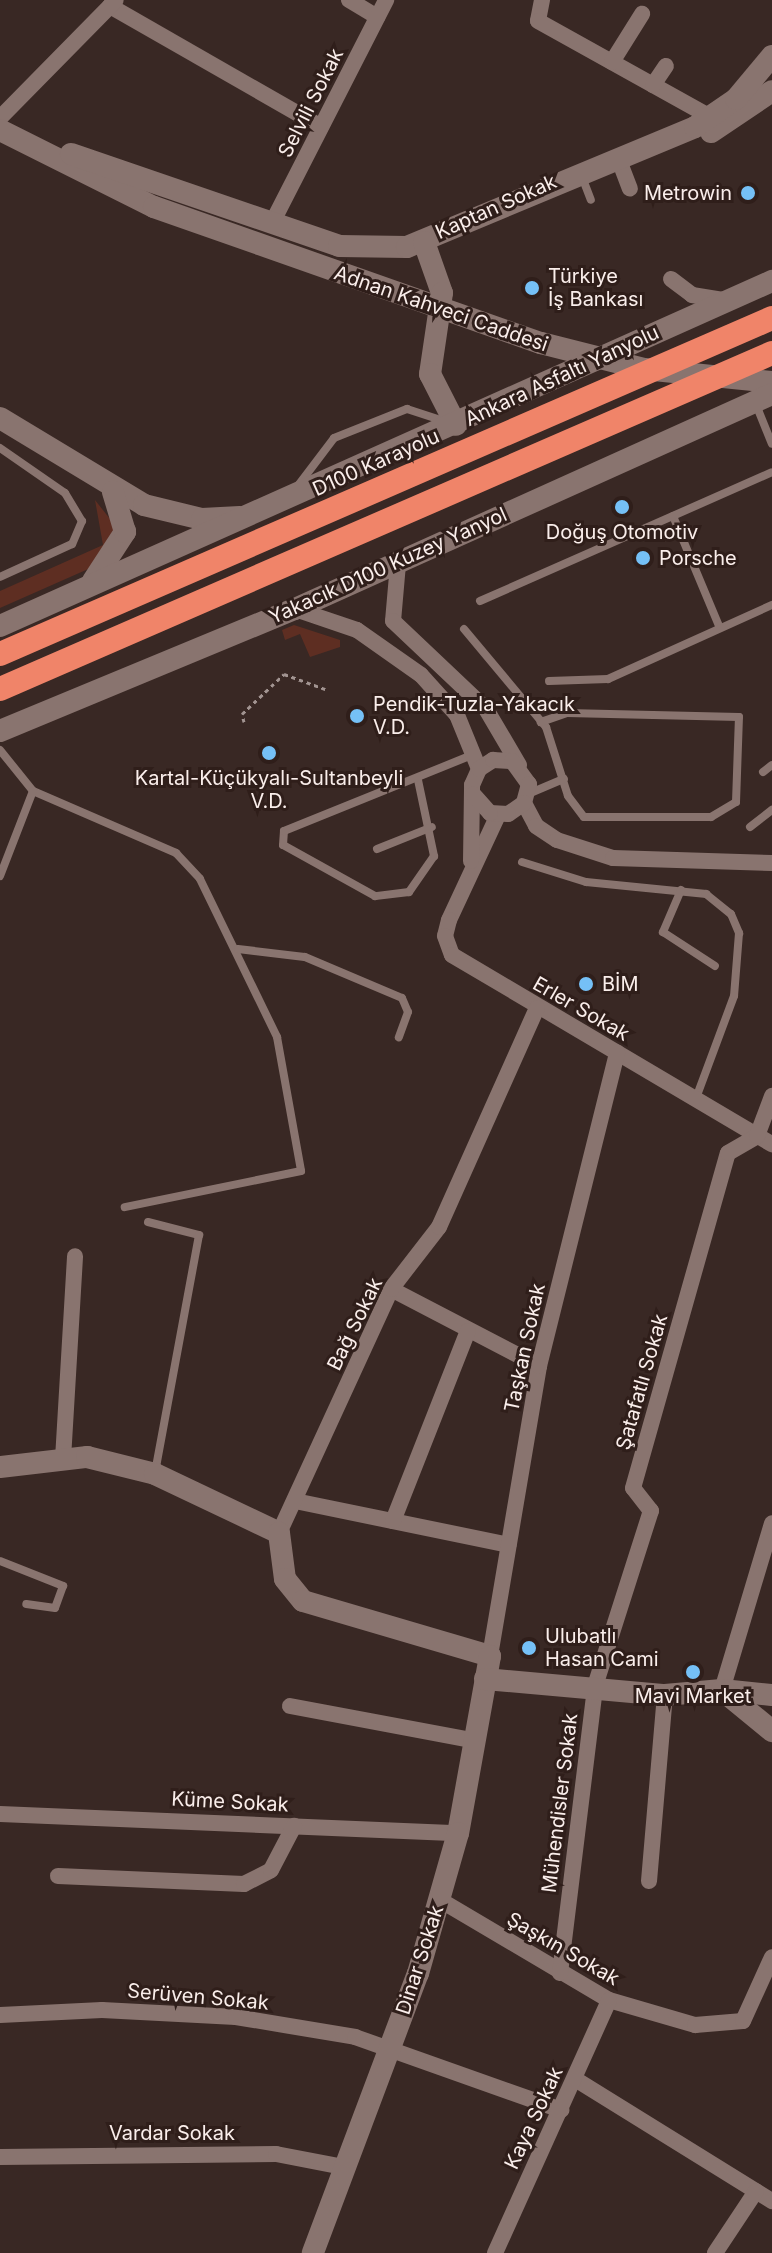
<!DOCTYPE html>
<html>
<head>
<meta charset="utf-8">
<style>
	body { margin:0 }
	#map { position:relative; width:772px; height:2253px; overflow:hidden; background:#392824; font-family:Inter,sans-serif }
	div>[style] { position:absolute }
	[style*='--x'] { left:calc(var(--x)*1px); top:calc(var(--y)*1px); width:calc(var(--w)*1px); rotate:calc(var(--a)*1deg) }
	.green>* { inset:0; background:#5e2e22 }
	.path>* { height:3px; margin-top:-1.5px; transform-origin:0; background:repeating-linear-gradient(90deg,#a29491 0 4px,transparent 0 8px) }
	.lane>* { height:8px; margin:-4px; padding:0 4px; transform-origin:4px; border-radius:4px; background:#89746f }
	.street>* { height:16px; margin:-8px; padding:0 8px; transform-origin:8px; border-radius:8px; background:#89746f }
	.secondary>* { height:22px; margin:-11px; padding:0 11px; transform-origin:11px; border-radius:11px; background:#89746f }
	.highway>* { height:24px; margin:-12px; padding:0 12px; transform-origin:12px; border-radius:12px; background:#f08469 }
	.dots>* { width:22px; height:22px; translate:-50% -50%; box-sizing:border-box; border:4px solid #2f1e1a; border-radius:50% }
	span { translate:-50% -50%; white-space:nowrap; text-align:center; line-height:1.15; -webkit-text-stroke:6px #2f1e1a; paint-order:stroke }
	.street-label { font-size:20px; color:#faeeeb }
	.poi-label { font-size:20px; color:#faeeeb }
	.right { translate:-100% -50%; text-align:right }
	.left { translate:0 -50%; text-align:left }
</style>
</head>
<body>
<div id="map">
	<div class="green">
		<div style="clip-path:polygon(95px 500px,118px 529px,95px 566px,0 608px,0 591px,103px 545px)"></div>
		<div style="clip-path:polygon(294px 625px,340px 640px,340px 647px,310px 657px,300px 634px,285px 640px,282px 630px)"></div>
	</div>
	<div class="path">
		<div style="--x:244;--y:722;--w:8;--a:-104"></div>
		<div style="--x:242;--y:714;--w:58;--a:-43.6"></div>
		<div style="--x:284;--y:674;--w:44;--a:20.1"></div>
	</div>
	<div class="lane">
		<div style="--x:584;--y:182;--w:19;--a:69"></div>
		<div style="--x:755;--y:402;--w:45;--a:68"></div>
		<div style="--x:0;--y:448;--w:79;--a:34.7"></div>
		<div style="--x:65;--y:493;--w:33;--a:59"></div>
		<div style="--x:82;--y:521;--w:25;--a:113"></div>
		<div style="--x:72;--y:544;--w:79;--a:155.4"></div>
		<div style="--x:297;--y:487;--w:61;--a:-52.9"></div>
		<div style="--x:334;--y:438;--w:79;--a:-21.7"></div>
		<div style="--x:407;--y:409;--w:42;--a:18"></div>
		<div style="--x:673;--y:516;--w:119;--a:67.3"></div>
		<div style="--x:480;--y:601;--w:319;--a:-23.8"></div>
		<div style="--x:464;--y:629;--w:128;--a:50.1"></div>
		<div style="--x:546;--y:727;--w:72;--a:72.3"></div>
		<div style="--x:568;--y:796;--w:26;--a:53"></div>
		<div style="--x:584;--y:817;--w:127;--a:0"></div>
		<div style="--x:711;--y:817;--w:29;--a:-31"></div>
		<div style="--x:736;--y:802;--w:85;--a:-88"></div>
		<div style="--x:739;--y:717;--w:172;--a:-178.7"></div>
		<div style="--x:567;--y:713;--w:28;--a:161"></div>
		<div style="--x:549;--y:681;--w:59;--a:-1.9"></div>
		<div style="--x:608;--y:679;--w:180;--a:-24.3"></div>
		<div style="--x:0;--y:750;--w:53;--a:51.2"></div>
		<div style="--x:33;--y:791;--w:156;--a:23.4"></div>
		<div style="--x:176;--y:853;--w:35;--a:47"></div>
		<div style="--x:200;--y:879;--w:176;--a:64"></div>
		<div style="--x:277;--y:1037;--w:136;--a:79.8"></div>
		<div style="--x:301;--y:1171;--w:180;--a:168.4"></div>
		<div style="--x:763;--y:772;--w:11;--a:-38"></div>
		<div style="--x:418;--y:780;--w:78;--a:78.1"></div>
		<div style="--x:434;--y:856;--w:44;--a:124.8"></div>
		<div style="--x:409;--y:892;--w:34;--a:173"></div>
		<div style="--x:375;--y:896;--w:105;--a:-151"></div>
		<div style="--x:283;--y:845;--w:14;--a:-86"></div>
		<div style="--x:284;--y:831;--w:206;--a:-22"></div>
		<div style="--x:528;--y:794;--w:39;--a:-23"></div>
		<div style="--x:750;--y:827;--w:28;--a:-38"></div>
		<div style="--x:377;--y:849;--w:59;--a:-21.8"></div>
		<div style="--x:522;--y:862;--w:67;--a:17.4"></div>
		<div style="--x:586;--y:882;--w:121;--a:5.7"></div>
		<div style="--x:706;--y:894;--w:32;--a:39"></div>
		<div style="--x:731;--y:914;--w:21;--a:67"></div>
		<div style="--x:739;--y:933;--w:63;--a:94.5"></div>
		<div style="--x:734;--y:996;--w:109;--a:110.4"></div>
		<div style="--x:0;--y:876;--w:91;--a:-68.8"></div>
		<div style="--x:681;--y:890;--w:46;--a:113.2"></div>
		<div style="--x:663;--y:932;--w:62;--a:33.2"></div>
		<div style="--x:238;--y:949;--w:67;--a:6.8"></div>
		<div style="--x:305;--y:957;--w:105;--a:22.9"></div>
		<div style="--x:402;--y:998;--w:15;--a:67"></div>
		<div style="--x:408;--y:1012;--w:27;--a:110"></div>
		<div style="--x:148;--y:1222;--w:53;--a:14.3"></div>
		<div style="--x:199;--y:1235;--w:242;--a:100.5"></div>
		<div style="--x:0;--y:1561;--w:68;--a:21.6"></div>
		<div style="--x:63;--y:1586;--w:23;--a:110"></div>
		<div style="--x:55;--y:1608;--w:29;--a:-172"></div>
	</div>
	<div class="street">
		<div style="--x:349;--y:0;--w:33;--a:31"></div>
		<div style="--x:542;--y:0;--w:21;--a:101"></div>
		<div style="--x:538;--y:21;--w:199;--a:29.1"></div>
		<div style="--x:110;--y:6;--w:243;--a:29.8"></div>
		<div style="--x:612;--y:62;--w:57;--a:-58"></div>
		<div style="--x:653;--y:85;--w:23;--a:-56"></div>
		<div style="--x:0;--y:118;--w:165;--a:-45.5"></div>
		<div style="--x:622;--y:168;--w:22;--a:69"></div>
		<div style="--x:271;--y:225;--w:253;--a:-62.9"></div>
		<div style="--x:671;--y:279;--w:26;--a:37"></div>
		<div style="--x:692;--y:295;--w:33;--a:9"></div>
		<div style="--x:398;--y:564;--w:57;--a:95"></div>
		<div style="--x:393;--y:621;--w:128;--a:43.4"></div>
		<div style="--x:486;--y:709;--w:65;--a:59.5"></div>
		<div style="--x:295;--y:609;--w:65;--a:18.7"></div>
		<div style="--x:357;--y:630;--w:78;--a:35.1"></div>
		<div style="--x:421;--y:675;--w:54;--a:48"></div>
		<div style="--x:457;--y:715;--w:58;--a:67.8"></div>
		<div style="--x:524;--y:803;--w:26;--a:62"></div>
		<div style="--x:536;--y:826;--w:25;--a:34"></div>
		<div style="--x:557;--y:840;--w:59;--a:17.8"></div>
		<div style="--x:613;--y:858;--w:159;--a:1.8"></div>
		<div style="--x:498;--y:815;--w:116;--a:115"></div>
		<div style="--x:449;--y:920;--w:16;--a:104"></div>
		<div style="--x:445;--y:936;--w:20;--a:70"></div>
		<div style="--x:452;--y:955;--w:372;--a:30.6"></div>
		<div style="--x:471;--y:861;--w:76;--a:-89.2"></div>
		<div style="--x:472;--y:785;--w:17;--a:-66"></div>
		<div style="--x:479;--y:769;--w:17;--a:-33"></div>
		<div style="--x:493;--y:760;--w:19;--a:3"></div>
		<div style="--x:512;--y:761;--w:29;--a:54"></div>
		<div style="--x:529;--y:784;--w:20;--a:105"></div>
		<div style="--x:524;--y:803;--w:19;--a:145"></div>
		<div style="--x:508;--y:814;--w:18;--a:-177"></div>
		<div style="--x:490;--y:813;--w:25;--a:-132"></div>
		<div style="--x:391;--y:1289;--w:167;--a:27.5"></div>
		<div style="--x:63;--y:1459;--w:203;--a:-86.6"></div>
		<div style="--x:295;--y:1501;--w:218;--a:11.6"></div>
		<div style="--x:393;--y:1521;--w:204;--a:-68.5"></div>
		<div style="--x:279;--y:1533;--w:268;--a:-65.3"></div>
		<div style="--x:391;--y:1289;--w:78;--a:-52.3"></div>
		<div style="--x:439;--y:1227;--w:240;--a:-65.9"></div>
		<div style="--x:490;--y:1656;--w:294;--a:-80.4"></div>
		<div style="--x:539;--y:1366;--w:323;--a:-76"></div>
		<div style="--x:722;--y:1690;--w:174;--a:-73.3"></div>
		<div style="--x:290;--y:1706;--w:185;--a:10.6"></div>
		<div style="--x:0;--y:1814;--w:458;--a:2.4"></div>
		<div style="--x:58;--y:1876;--w:186;--a:2.5"></div>
		<div style="--x:244;--y:1884;--w:30;--a:-27"></div>
		<div style="--x:271;--y:1870;--w:50;--a:-62.4"></div>
		<div style="--x:649;--y:1881;--w:187;--a:-85.1"></div>
		<div style="--x:440;--y:1900;--w:196;--a:30.6"></div>
		<div style="--x:609;--y:2000;--w:90;--a:16.2"></div>
		<div style="--x:695;--y:2025;--w:48;--a:-4.8"></div>
		<div style="--x:743;--y:2021;--w:70;--a:-65.6"></div>
		<div style="--x:560;--y:1973;--w:289;--a:-83"></div>
		<div style="--x:595;--y:1686;--w:184;--a:-72.3"></div>
		<div style="--x:651;--y:1511;--w:29;--a:-128"></div>
		<div style="--x:633;--y:1488;--w:348;--a:-74.2"></div>
		<div style="--x:728;--y:1153;--w:34;--a:-30"></div>
		<div style="--x:757;--y:1136;--w:43;--a:-69.4"></div>
		<div style="--x:0;--y:2015;--w:102;--a:-2.8"></div>
		<div style="--x:102;--y:2010;--w:134;--a:3"></div>
		<div style="--x:236;--y:2017;--w:121;--a:9.5"></div>
		<div style="--x:355;--y:2037;--w:219;--a:19.5"></div>
		<div style="--x:575;--y:2079;--w:232;--a:31.8"></div>
		<div style="--x:0;--y:2157;--w:276;--a:-0.6"></div>
		<div style="--x:276;--y:2154;--w:68;--a:11"></div>
		<div style="--x:495;--y:2253;--w:277;--a:-65.7"></div>
		<div style="--x:715;--y:2253;--w:74;--a:-56.5"></div>
	</div>
	<div class="secondary">
		<div style="--x:0;--y:130;--w:172;--a:26.6"></div>
		<div style="--x:154;--y:207;--w:410;--a:19.4"></div>
		<div style="--x:541;--y:343;--w:106;--a:14.2"></div>
		<div style="--x:644;--y:369;--w:129;--a:5.8"></div>
		<div style="--x:711;--y:132;--w:73;--a:-33.9"></div>
		<div style="--x:71;--y:154;--w:283;--a:18.9"></div>
		<div style="--x:339;--y:246;--w:68;--a:0.8"></div>
		<div style="--x:407;--y:247;--w:312;--a:-22.6"></div>
		<div style="--x:695;--y:127;--w:50;--a:-34.3"></div>
		<div style="--x:736;--y:99;--w:56;--a:-50.1"></div>
		<div style="--x:424;--y:242;--w:54;--a:70.6"></div>
		<div style="--x:442;--y:293;--w:82;--a:98.4"></div>
		<div style="--x:430;--y:374;--w:57;--a:63"></div>
		<div style="--x:0;--y:418;--w:168;--a:31.1"></div>
		<div style="--x:144;--y:505;--w:60;--a:13.6"></div>
		<div style="--x:202;--y:519;--w:38;--a:-3"></div>
		<div style="--x:93;--y:581;--w:59;--a:-56.9"></div>
		<div style="--x:125;--y:532;--w:42;--a:-106.7"></div>
		<div style="--x:0;--y:626;--w:846;--a:-24.08"></div>
		<div style="--x:0;--y:731;--w:319;--a:-22.5"></div>
		<div style="--x:295;--y:609;--w:523;--a:-24.26"></div>
		<div style="--x:0;--y:1467;--w:88;--a:-6.6"></div>
		<div style="--x:87;--y:1457;--w:70;--a:14"></div>
		<div style="--x:155;--y:1474;--w:137;--a:25.4"></div>
		<div style="--x:279;--y:1533;--w:46;--a:82.6"></div>
		<div style="--x:285;--y:1579;--w:28;--a:51"></div>
		<div style="--x:303;--y:1601;--w:195;--a:16.4"></div>
		<div style="--x:490;--y:1656;--w:180;--a:100.2"></div>
		<div style="--x:458;--y:1833;--w:146;--a:105.9"></div>
		<div style="--x:418;--y:1973;--w:299;--a:110.6"></div>
		<div style="--x:485;--y:1679;--w:181;--a:5.1"></div>
		<div style="--x:665;--y:1695;--w:57;--a:-5"></div>
		<div style="--x:722;--y:1690;--w:50;--a:5.7"></div>
		<div style="--x:722;--y:1690;--w:65;--a:39.4"></div>
	</div>
	<div class="highway">
		<div style="--x:0;--y:654;--w:842;--a:-23.52"></div>
		<div style="--x:0;--y:689;--w:842;--a:-23.52"></div>
	</div>
	<div class="dots">
		<div style="left:748px;top:193px;background:#75c0f6"></div>
		<div style="left:532px;top:288px;background:#75c0f6"></div>
		<div style="left:622px;top:507px;background:#75c0f6"></div>
		<div style="left:643px;top:558px;background:#75c0f6"></div>
		<div style="left:357px;top:716px;background:#75c0f6"></div>
		<div style="left:269px;top:753px;background:#75c0f6"></div>
		<div style="left:586px;top:984px;background:#75c0f6"></div>
		<div style="left:529px;top:1648px;background:#75c0f6"></div>
		<div style="left:693px;top:1672px;background:#75c0f6"></div>
	</div>
	<div class="street-label">
		<span style="left:311px;top:103px;rotate:-63deg">Selvili Sokak</span>
		<span style="left:496px;top:207px;rotate:-24deg">Kaptan Sokak</span>
		<span style="left:441px;top:309px;rotate:19deg">Adnan Kahveci Caddesi</span>
		<span style="left:562px;top:376px;rotate:-25deg">Ankara Asfaltı Yanyolu</span>
		<span style="left:376px;top:463px;rotate:-24deg">D100 Karayolu</span>
		<span style="left:388px;top:566px;rotate:-24deg">Yakacık D100 Kuzey Yanyol</span>
		<span style="left:581px;top:1009px;rotate:30deg">Erler Sokak</span>
		<span style="left:355px;top:1324px;rotate:-64deg">Bağ Sokak</span>
		<span style="left:525px;top:1348px;rotate:-78deg">Taşkan Sokak</span>
		<span style="left:642px;top:1382px;rotate:-74deg">Şatafatlı Sokak</span>
		<span style="left:230px;top:1802px;rotate:3deg">Küme Sokak</span>
		<span style="left:560px;top:1803px;rotate:-83deg">Mühendisler Sokak</span>
		<span style="left:563px;top:1949px;rotate:30deg">Şaşkın Sokak</span>
		<span style="left:420px;top:1960px;rotate:-72deg">Dinar Sokak</span>
		<span style="left:198px;top:1997px;rotate:5deg">Serüven Sokak</span>
		<span style="left:534px;top:2118px;rotate:-65deg">Kaya Sokak</span>
		<span style="left:172px;top:2133px">Vardar Sokak</span>
	</div>
	<div class="poi-label">
		<span class="right" style="left:732px;top:193px">Metrowin</span>
		<span class="left" style="left:548px;top:288px">Türkiye<br>İş Bankası</span>
		<span style="left:622px;top:532px">Doğuş Otomotiv</span>
		<span class="left" style="left:659px;top:558px">Porsche</span>
		<span class="left" style="left:373px;top:716px">Pendik-Tuzla-Yakacık<br>V.D.</span>
		<span style="left:269px;top:790px">Kartal-Küçükyalı-Sultanbeyli<br>V.D.</span>
		<span class="left" style="left:602px;top:984px">BİM</span>
		<span class="left" style="left:545px;top:1648px">Ulubatlı<br>Hasan Cami</span>
		<span style="left:693px;top:1696px">Mavi Market</span>
	</div>
</div>
</body>
</html>
